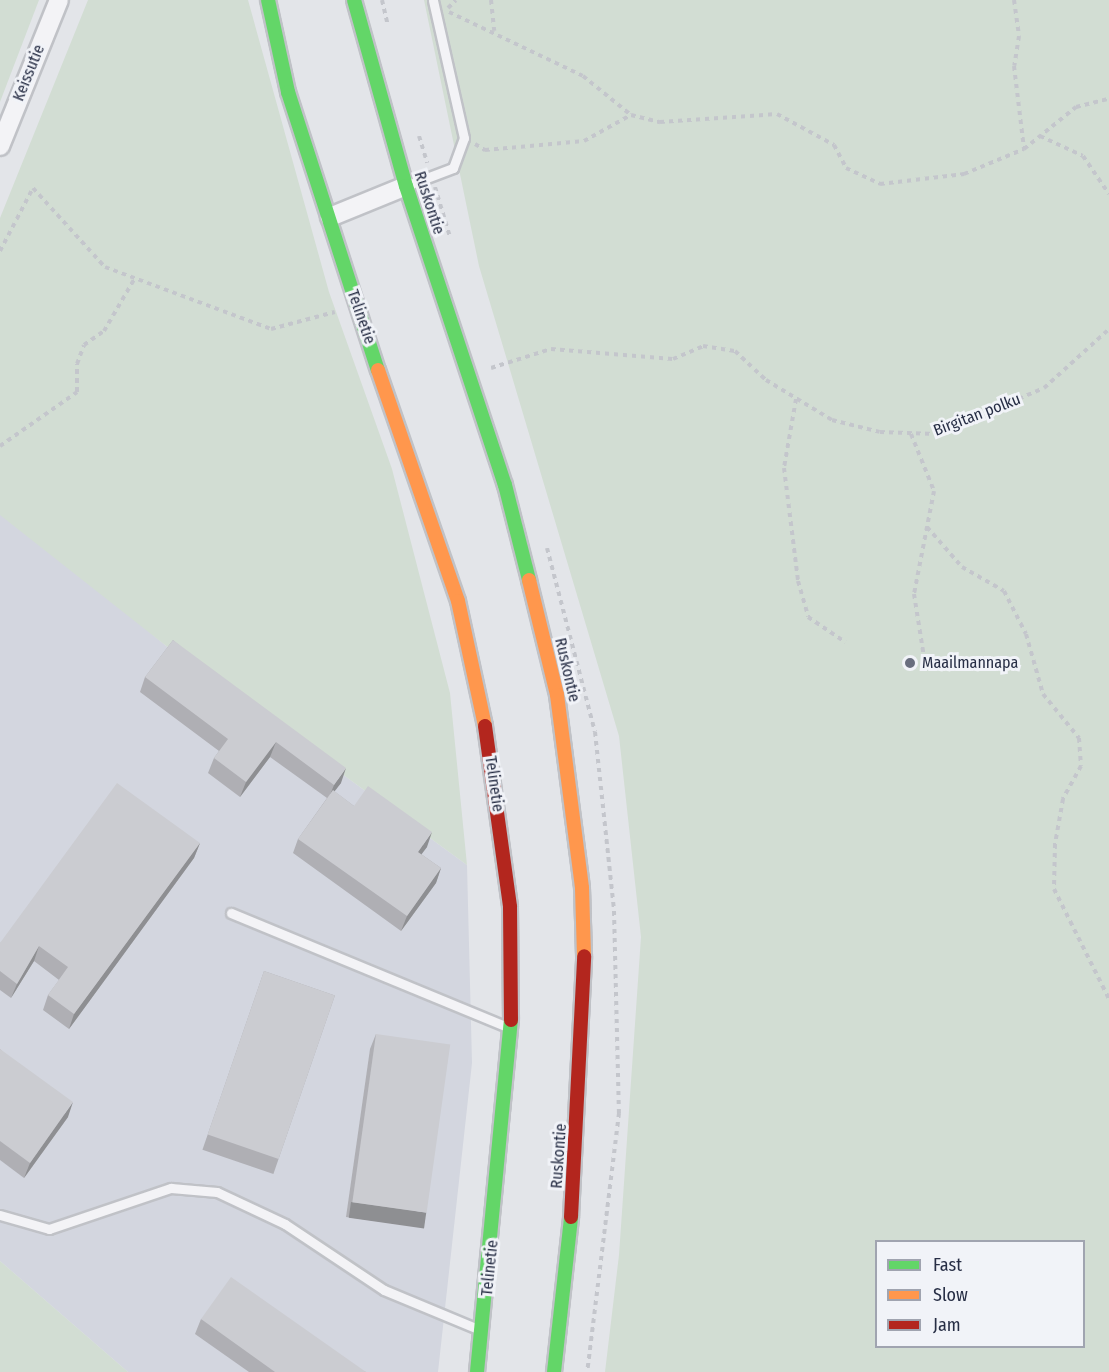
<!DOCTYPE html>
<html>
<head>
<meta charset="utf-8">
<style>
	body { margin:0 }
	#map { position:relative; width:1109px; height:1372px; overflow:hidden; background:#e3e5e9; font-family:"Fira Sans Condensed",sans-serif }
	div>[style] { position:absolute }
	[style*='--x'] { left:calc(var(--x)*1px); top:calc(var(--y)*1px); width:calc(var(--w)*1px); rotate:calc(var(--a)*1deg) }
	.built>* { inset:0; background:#d3d6df }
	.green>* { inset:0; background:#d2ddd3 }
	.path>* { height:4px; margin-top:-2px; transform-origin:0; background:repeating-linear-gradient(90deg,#c4c6cc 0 4.5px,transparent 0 9px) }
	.roads { filter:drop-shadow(2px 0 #c0c2c7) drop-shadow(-2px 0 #c0c2c7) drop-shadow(0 2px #c0c2c7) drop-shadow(0 -2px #c0c2c7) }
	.lane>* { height:9px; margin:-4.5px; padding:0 4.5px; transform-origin:4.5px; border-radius:4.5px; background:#f3f3f6 }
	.street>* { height:18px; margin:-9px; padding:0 9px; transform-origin:9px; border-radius:9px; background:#f3f3f6 }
	.fast>* { height:14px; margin:-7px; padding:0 7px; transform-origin:7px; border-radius:7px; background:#63d668 }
	.slow>* { height:14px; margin:-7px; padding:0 7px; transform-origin:7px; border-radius:7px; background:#ff974d }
	.jam>* { height:14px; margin:-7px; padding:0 7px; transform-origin:7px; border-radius:7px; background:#b3261e }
	.wall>* { inset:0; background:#afafb4; transform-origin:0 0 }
	.shaded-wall>* { inset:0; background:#8e8f92; transform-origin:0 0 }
	.building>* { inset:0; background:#cbccd1; transform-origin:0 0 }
	.dots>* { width:16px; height:16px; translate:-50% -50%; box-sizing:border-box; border:3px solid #f1f3f8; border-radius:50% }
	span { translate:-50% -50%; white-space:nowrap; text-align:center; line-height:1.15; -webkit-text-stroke:6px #f1f3f8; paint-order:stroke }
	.street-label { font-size:16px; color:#272e45 }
	.poi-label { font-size:16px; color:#272e45 }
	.left { translate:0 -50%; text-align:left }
	.legend { position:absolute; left:875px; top:1240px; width:210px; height:108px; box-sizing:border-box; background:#f1f3f8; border:2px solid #a0a4b0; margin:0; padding:8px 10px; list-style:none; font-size:18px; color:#272e45 }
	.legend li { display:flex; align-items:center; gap:12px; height:30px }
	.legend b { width:30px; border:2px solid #a0a4b0 }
</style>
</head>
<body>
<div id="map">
	<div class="built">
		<div style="clip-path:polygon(0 507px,165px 645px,467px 865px,472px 1063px,438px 1372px,128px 1372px,0 1261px)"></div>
	</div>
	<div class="green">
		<div style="clip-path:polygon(0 0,39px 0,0 102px)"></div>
		<div style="clip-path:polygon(88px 0,248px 0,329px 292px,392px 469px,450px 693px,467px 865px,165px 645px,0 515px,0 218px)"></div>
		<div style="clip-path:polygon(evenodd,424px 0,1109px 0,1109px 1372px,605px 1372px,619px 1255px,641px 937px,619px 736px,479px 266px,424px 0,876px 1242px,1084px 1242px,1084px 1346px,876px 1346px,876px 1242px)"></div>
		<div style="clip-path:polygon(0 1261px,128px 1372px,0 1372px)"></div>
	</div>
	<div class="path">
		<div style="--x:382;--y:0;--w:26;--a:77"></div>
		<div style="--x:491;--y:0;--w:31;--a:84"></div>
		<div style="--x:1014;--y:0;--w:36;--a:82"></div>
		<div style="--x:1019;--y:36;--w:30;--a:99"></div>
		<div style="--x:1014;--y:66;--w:84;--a:83.1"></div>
		<div style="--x:448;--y:8;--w:11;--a:-45"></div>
		<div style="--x:449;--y:12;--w:148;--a:25.5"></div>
		<div style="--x:583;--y:76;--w:62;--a:39.1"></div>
		<div style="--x:631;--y:115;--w:30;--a:14"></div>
		<div style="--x:660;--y:122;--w:117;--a:-3.9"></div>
		<div style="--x:777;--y:114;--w:65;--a:28.5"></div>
		<div style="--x:834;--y:145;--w:26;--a:62"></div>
		<div style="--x:846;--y:168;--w:38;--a:25"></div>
		<div style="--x:880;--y:184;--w:85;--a:-6.8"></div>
		<div style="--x:964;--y:174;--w:65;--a:-22.6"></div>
		<div style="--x:1024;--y:149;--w:67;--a:-38.9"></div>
		<div style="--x:1076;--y:107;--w:34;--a:-14"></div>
		<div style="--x:419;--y:136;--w:28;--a:73"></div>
		<div style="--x:1040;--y:136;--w:47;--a:24.9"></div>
		<div style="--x:1083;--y:156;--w:46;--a:55.6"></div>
		<div style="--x:475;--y:144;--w:12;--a:31"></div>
		<div style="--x:485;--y:150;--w:99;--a:-5.2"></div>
		<div style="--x:584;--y:141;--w:54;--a:-29"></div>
		<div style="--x:435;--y:187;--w:52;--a:73.3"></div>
		<div style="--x:0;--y:251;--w:71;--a:-62.4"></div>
		<div style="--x:33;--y:188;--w:107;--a:47.7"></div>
		<div style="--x:105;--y:267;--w:177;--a:20.5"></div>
		<div style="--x:271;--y:329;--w:66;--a:-14.9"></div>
		<div style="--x:491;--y:368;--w:63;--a:-17.6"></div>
		<div style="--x:551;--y:349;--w:122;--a:4.7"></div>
		<div style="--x:673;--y:359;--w:33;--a:-23"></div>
		<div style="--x:703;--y:346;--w:32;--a:9"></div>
		<div style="--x:735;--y:351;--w:42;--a:43.1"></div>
		<div style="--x:766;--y:380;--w:77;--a:31.2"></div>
		<div style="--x:832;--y:420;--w:49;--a:14"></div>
		<div style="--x:880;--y:432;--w:56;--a:2"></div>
		<div style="--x:936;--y:434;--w:117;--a:-23.1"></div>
		<div style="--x:1044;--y:388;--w:88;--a:-42.2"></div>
		<div style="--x:796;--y:399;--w:70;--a:99.9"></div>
		<div style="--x:784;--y:468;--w:114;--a:82.9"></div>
		<div style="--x:798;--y:581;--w:37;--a:74"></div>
		<div style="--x:808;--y:617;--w:45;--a:34"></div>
		<div style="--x:911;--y:434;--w:61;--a:68"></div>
		<div style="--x:934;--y:491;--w:105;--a:101"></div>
		<div style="--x:914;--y:594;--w:64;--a:81"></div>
		<div style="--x:0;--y:446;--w:94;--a:-35"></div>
		<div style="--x:77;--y:392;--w:28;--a:-90"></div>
		<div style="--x:77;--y:364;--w:20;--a:-70"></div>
		<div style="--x:84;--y:345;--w:24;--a:-35"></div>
		<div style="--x:104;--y:331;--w:61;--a:-59.7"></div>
		<div style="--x:927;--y:527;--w:53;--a:48.8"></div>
		<div style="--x:962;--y:567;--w:48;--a:29.7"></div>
		<div style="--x:1004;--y:591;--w:48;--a:62.9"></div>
		<div style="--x:1026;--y:634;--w:62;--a:74.2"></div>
		<div style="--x:1043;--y:694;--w:57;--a:50.7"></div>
		<div style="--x:1079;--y:738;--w:28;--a:86"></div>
		<div style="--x:1081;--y:766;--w:38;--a:119"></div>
		<div style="--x:1063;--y:799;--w:46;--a:100.1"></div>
		<div style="--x:1055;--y:844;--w:45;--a:91.3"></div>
		<div style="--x:1054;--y:889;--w:123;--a:63.4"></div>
		<div style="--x:547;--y:548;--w:190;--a:75.4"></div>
		<div style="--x:595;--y:732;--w:180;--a:83.9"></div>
		<div style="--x:614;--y:911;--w:202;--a:88.6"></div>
		<div style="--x:619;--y:1113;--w:261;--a:97"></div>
	</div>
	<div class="roads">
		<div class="lane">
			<div style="--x:408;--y:185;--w:48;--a:-20.7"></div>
			<div style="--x:453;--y:168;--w:32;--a:-70"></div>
			<div style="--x:464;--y:138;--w:141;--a:-102.7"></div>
			<div style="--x:231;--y:913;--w:300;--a:22.4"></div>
			<div style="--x:0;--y:1215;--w:51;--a:15.9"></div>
			<div style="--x:49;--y:1229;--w:129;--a:-18.6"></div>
			<div style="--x:171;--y:1188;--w:46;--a:5"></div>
			<div style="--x:217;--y:1192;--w:75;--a:25.2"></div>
			<div style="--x:285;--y:1224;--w:119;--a:33.7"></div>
			<div style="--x:384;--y:1290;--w:102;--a:22.5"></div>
		</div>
		<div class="street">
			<div style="--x:0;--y:146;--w:157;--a:-68"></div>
			<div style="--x:330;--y:217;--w:82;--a:-22.2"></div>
		</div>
		<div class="fast">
			<div style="--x:268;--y:0;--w:94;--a:77.7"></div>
			<div style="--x:288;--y:92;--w:292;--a:72.1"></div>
			<div style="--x:354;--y:0;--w:193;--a:74.4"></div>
			<div style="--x:406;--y:186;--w:315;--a:71.7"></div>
			<div style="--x:505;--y:485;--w:98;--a:75.8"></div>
			<div style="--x:477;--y:1372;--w:354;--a:-84.5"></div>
			<div style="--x:554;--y:1372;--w:156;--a:-83.7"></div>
		</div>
		<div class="slow">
			<div style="--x:378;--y:370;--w:244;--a:70.9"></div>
			<div style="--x:458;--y:601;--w:128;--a:77.8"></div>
			<div style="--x:529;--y:580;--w:118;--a:76.3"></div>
			<div style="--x:557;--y:695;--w:195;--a:82.6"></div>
			<div style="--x:582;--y:888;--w:68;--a:88.3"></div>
		</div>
		<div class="jam">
			<div style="--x:485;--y:726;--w:183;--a:82.1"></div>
			<div style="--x:510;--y:907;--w:113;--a:89.5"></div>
			<div style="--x:571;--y:1217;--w:261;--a:-87.1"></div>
		</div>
	</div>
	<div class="wall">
		<div style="clip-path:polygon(173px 640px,341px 783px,334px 791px,354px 806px,427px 847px,421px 854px,441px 868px,436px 883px,401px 931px,293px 853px,298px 839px,327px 798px,270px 757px,240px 797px,208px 773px,214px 758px,219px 751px,140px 692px,145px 677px)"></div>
		<div style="clip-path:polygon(200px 843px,194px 858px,69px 1029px,43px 1010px,48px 995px,59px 980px,34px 961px,11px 998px,0 990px,0 943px)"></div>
		<div style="left:264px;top:971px;width:75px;height:189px;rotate:19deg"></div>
		<div style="clip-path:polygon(376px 1034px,420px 1227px,346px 1217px,370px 1049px)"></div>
		<div style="clip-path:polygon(0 1049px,68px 1117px,24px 1178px,0 1160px)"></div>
		<div style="clip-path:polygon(201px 1319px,366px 1372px,249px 1372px,195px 1334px)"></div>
	</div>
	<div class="shaded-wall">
		<div style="clip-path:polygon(276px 742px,270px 757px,240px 797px,246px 782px)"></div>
		<div style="clip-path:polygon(346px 768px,341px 783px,328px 800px,334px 785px)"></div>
		<div style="clip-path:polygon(432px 832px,427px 847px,412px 867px,418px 852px)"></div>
		<div style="clip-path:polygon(200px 843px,194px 858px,69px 1029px,74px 1014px)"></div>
		<div style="clip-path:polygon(441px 868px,436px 883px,401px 931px,407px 916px)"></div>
		<div style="clip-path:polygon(39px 946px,34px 961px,11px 998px,17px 984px)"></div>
		<div style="clip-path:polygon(73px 1102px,68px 1117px,24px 1178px,30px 1163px)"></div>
		<div style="left:351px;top:1202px;width:76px;height:16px;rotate:8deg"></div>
	</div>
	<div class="building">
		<div style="clip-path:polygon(173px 640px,346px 768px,334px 785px,276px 742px,246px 782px,214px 758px,228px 739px,145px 677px)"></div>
		<div style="clip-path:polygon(117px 783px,200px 843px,74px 1014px,48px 995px,68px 967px,39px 946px,17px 984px,0 971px,0 943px)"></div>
		<div style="clip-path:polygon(368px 786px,432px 832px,418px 852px,441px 868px,407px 916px,298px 839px,333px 790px,354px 806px)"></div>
		<div style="left:264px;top:971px;width:75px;height:173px;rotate:19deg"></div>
		<div style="left:376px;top:1034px;width:75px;height:170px;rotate:8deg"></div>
		<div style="clip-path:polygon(0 1049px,73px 1102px,30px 1163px,0 1141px)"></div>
		<div style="clip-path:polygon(231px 1277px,366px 1372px,275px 1372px,201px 1319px)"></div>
	</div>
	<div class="dots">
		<div style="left:910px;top:663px;background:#696e7e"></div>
	</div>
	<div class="street-label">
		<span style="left:29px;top:73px;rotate:-68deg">Keissutie</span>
		<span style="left:429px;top:203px;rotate:72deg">Ruskontie</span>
		<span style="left:361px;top:317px;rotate:71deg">Telinetie</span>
		<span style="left:977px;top:415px;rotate:-21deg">Birgitan polku</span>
		<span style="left:567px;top:670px;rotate:77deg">Ruskontie</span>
		<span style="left:494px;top:784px;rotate:82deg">Telinetie</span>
		<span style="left:559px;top:1156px;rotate:-86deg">Ruskontie</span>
		<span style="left:490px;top:1268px;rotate:-84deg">Telinetie</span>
	</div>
	<div class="poi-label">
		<span class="left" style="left:922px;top:663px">Maailmannapa</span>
	</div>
	<ul class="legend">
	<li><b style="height:8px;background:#63d668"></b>Fast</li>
	<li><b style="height:8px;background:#ff974d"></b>Slow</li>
	<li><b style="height:8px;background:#b3261e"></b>Jam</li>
	</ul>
</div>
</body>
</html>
